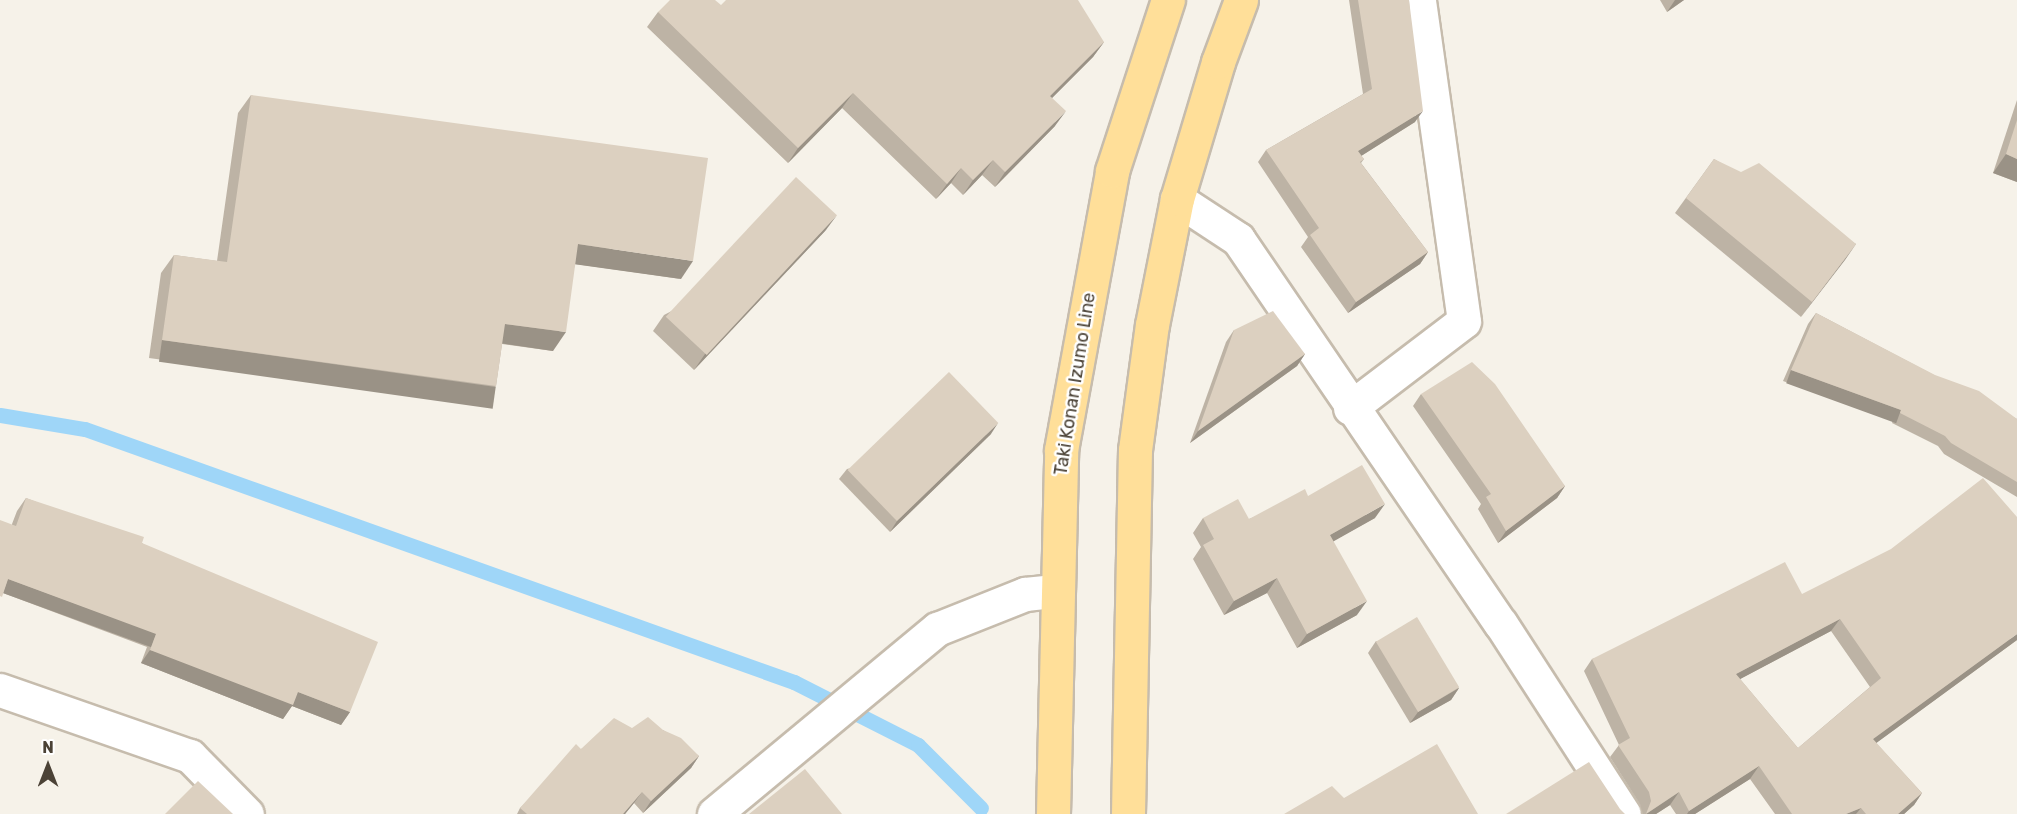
<!DOCTYPE html>
<html>
<head>
<meta charset="utf-8">
<style>
	body { margin:0 }
	#map { position:relative; width:2017px; height:814px; overflow:hidden; background:#f6f2e9; font-family:Rubik,sans-serif }
	div>[style] { position:absolute }
	[style*='--x'] { left:calc(var(--x)*1px); top:calc(var(--y)*1px); width:calc(var(--w)*1px); rotate:calc(var(--a)*1deg) }
	.stream>* { height:15px; margin:-7.5px; padding:0 7.5px; transform-origin:7.5px; border-radius:7.5px; background:#9fd6f8 }
	.roads { filter:drop-shadow(2px 0 #c6bcad) drop-shadow(-2px 0 #c6bcad) drop-shadow(0 2px #c6bcad) drop-shadow(0 -2px #c6bcad) }
	.minor>* { height:33px; margin:-16.5px; padding:0 16.5px; transform-origin:16.5px; border-radius:16.5px; background:#fff }
	.major>* { height:33px; margin:-16.5px; padding:0 16.5px; transform-origin:16.5px; border-radius:16.5px; background:#ffdf99 }
	.wall>* { inset:0; background:#bdb3a5 }
	.shaded-wall>* { inset:0; background:#9a9286; transform-origin:0 0 }
	.building>* { inset:0; background:#dcd0c0; transform-origin:0 0 }
	span { translate:-50% -50%; white-space:nowrap; text-align:center; line-height:1.15; -webkit-text-stroke:5px #fff; paint-order:stroke }
	.street-label { font-size:18px; color:#4b4236 }
	.north { position:absolute; left:18px; top:736px; width:60px; height:60px; -webkit-text-stroke:4px #fff; paint-order:stroke; rotate:0deg; font-size:16px; font-weight:700; line-height:24px; text-align:center; color:#4b4236 }
	.north::after { content:''; display:block; margin:auto; width:21px; height:27px; background:#4b4236; clip-path:polygon(50% 0,100% 100%,50% 72%,0 100%) }
</style>
</head>
<body>
<div id="map">
	<div class="stream">
		<div style="--x:0;--y:415;--w:86;--a:9.4"></div>
		<div style="--x:85;--y:429;--w:753;--a:19.64"></div>
		<div style="--x:794;--y:682;--w:139;--a:26.9"></div>
		<div style="--x:918;--y:745;--w:89;--a:45"></div>
	</div>
	<div class="roads">
		<div class="minor">
			<div style="--x:1177;--y:199;--w:73;--a:33.3"></div>
			<div style="--x:1238;--y:239;--w:466;--a:55.7"></div>
			<div style="--x:1501;--y:624;--w:226;--a:57.1"></div>
			<div style="--x:1350;--y:408;--w:143;--a:-37.3"></div>
			<div style="--x:1464;--y:321;--w:324;--a:-98"></div>
			<div style="--x:0;--y:690;--w:201;--a:19.2"></div>
			<div style="--x:190;--y:756;--w:81;--a:45.5"></div>
			<div style="--x:714;--y:814;--w:290;--a:-39.7"></div>
			<div style="--x:937;--y:629;--w:95;--a:-21.7"></div>
			<div style="--x:1025;--y:594;--w:30;--a:-6"></div>
		</div>
		<div class="major">
			<div style="--x:1053;--y:814;--w:364;--a:-88.7"></div>
			<div style="--x:1061;--y:450;--w:284;--a:-79.6"></div>
			<div style="--x:1112;--y:171;--w:180;--a:-71.9"></div>
			<div style="--x:1128;--y:814;--w:364;--a:-88.9"></div>
			<div style="--x:1135;--y:450;--w:126;--a:-82.3"></div>
			<div style="--x:1152;--y:325;--w:128;--a:-78.8"></div>
			<div style="--x:1177;--y:199;--w:143;--a:-73.3"></div>
			<div style="--x:1218;--y:62;--w:66;--a:-69.6"></div>
		</div>
	</div>
	<div class="wall">
		<div style="clip-path:polygon(1349px 0,1409px 0,1415px 122px,1361px 156px,1364px 159px,1361px 163px,1428px 252px,1420px 264px,1348px 313px,1301px 247px,1308px 237px,1258px 162px,1266px 150px,1363px 94px)"></div>
		<div style="clip-path:polygon(1660px 0,1684px 0,1667px 12px)"></div>
		<div style="clip-path:polygon(721px 5px,1104px 42px,1093px 57px,1052px 98px,1055px 126px,995px 187px,982px 175px,963px 195px,951px 183px,936px 199px,842px 108px,788px 163px,647px 27px,658px 12px)"></div>
		<div style="clip-path:polygon(251px 95px,681px 279px,575px 264px,553px 351px,502px 344px,496px 386px,483px 404px,149px 358px,161px 273px,174px 255px,217px 261px,238px 113px)"></div>
		<div style="clip-path:polygon(2017px 100px,2017px 182px,1993px 173px)"></div>
		<div style="clip-path:polygon(1714px 159px,1856px 244px,1801px 317px,1675px 213px)"></div>
		<div style="clip-path:polygon(826px 230px,694px 370px,653px 331px,664px 315px)"></div>
		<div style="clip-path:polygon(1816px 313px,2017px 419px,2017px 497px,1944px 454px,1938px 446px,1892px 423px,1893px 420px,1783px 381px,1808px 324px)"></div>
		<div style="clip-path:polygon(1234px 330px,1305px 354px,1297px 366px,1190px 443px,1226px 342px)"></div>
		<div style="clip-path:polygon(1421px 394px,1565px 486px,1557px 498px,1498px 543px,1478px 509px,1481px 504px,1413px 406px)"></div>
		<div style="clip-path:polygon(991px 434px,890px 532px,839px 479px,847px 469px)"></div>
		<div style="clip-path:polygon(1308px 496px,1375px 518px,1333px 541px,1357px 615px,1297px 648px,1267px 593px,1224px 615px,1193px 559px,1201px 547px,1193px 533px,1203px 518px,1249px 519px)"></div>
		<div style="clip-path:polygon(26px 498px,142px 543px,350px 712px,341px 725px,292px 706px,283px 719px,141px 663px,147px 647px,3px 593px,12px 524px,17px 511px)"></div>
		<div style="clip-path:polygon(evenodd,1802px 594px,2017px 640px,1876px 743px,1922px 793px,1914px 805px,1904px 814px,1775px 814px,1750px 779px,1695px 814px,1676px 814px,1670px 805px,1656px 814px,1643px 814px,1640px 804px,1610px 757px,1619px 745px,1584px 671px,1592px 659px,1802px 594px,1831px 631px,1870px 687px,1798px 748px,1740px 679px,1831px 631px)"></div>
		<div style="clip-path:polygon(1376px 641px,1459px 688px,1451px 700px,1410px 723px,1368px 653px)"></div>
		<div style="clip-path:polygon(632px 728px,663px 730px,699px 756px,691px 768px,643px 813px,634px 803px,625px 814px,517px 814px,520px 808px,581px 749px)"></div>
	</div>
	<div class="shaded-wall">
		<div style="clip-path:polygon(1675px 0,1684px 0,1667px 12px)"></div>
		<div style="clip-path:polygon(1104px 42px,1093px 57px,1039px 111px,1050px 96px)"></div>
		<div style="clip-path:polygon(853px 93px,842px 108px,788px 163px,798px 148px)"></div>
		<div style="clip-path:polygon(1066px 111px,1055px 126px,995px 187px,1005px 172px)"></div>
		<div style="clip-path:polygon(1423px 111px,1415px 122px,1350px 163px,1358px 151px)"></div>
		<div style="clip-path:polygon(2006px 154px,2017px 159px,2017px 182px,1993px 173px)"></div>
		<div style="clip-path:polygon(993px 160px,982px 175px,963px 195px,973px 180px)"></div>
		<div style="clip-path:polygon(961px 168px,951px 183px,936px 199px,947px 184px)"></div>
		<div style="clip-path:polygon(837px 215px,826px 230px,694px 370px,705px 354px)"></div>
		<div style="clip-path:polygon(578px 244px,693px 261px,681px 279px,566px 263px)"></div>
		<div style="clip-path:polygon(1856px 244px,1845px 260px,1801px 317px,1812px 302px)"></div>
		<div style="clip-path:polygon(1428px 252px,1420px 264px,1348px 313px,1356px 302px)"></div>
		<div style="clip-path:polygon(505px 324px,566px 332px,553px 351px,492px 342px)"></div>
		<div style="left:162px;top:340px;width:337px;height:22px;rotate:8deg"></div>
		<div style="clip-path:polygon(1305px 354px,1297px 366px,1190px 443px,1198px 431px)"></div>
		<div style="left:1791px;top:370px;width:117px;height:14px;rotate:20deg"></div>
		<div style="clip-path:polygon(998px 423px,991px 434px,890px 532px,897px 521px)"></div>
		<div style="clip-path:polygon(1565px 486px,1557px 498px,1498px 543px,1506px 531px)"></div>
		<div style="clip-path:polygon(1385px 504px,1375px 518px,1320px 549px,1330px 535px)"></div>
		<div style="clip-path:polygon(1277px 578px,1267px 593px,1224px 615px,1234px 601px)"></div>
		<div style="left:8px;top:579px;width:158px;height:15px;rotate:20deg"></div>
		<div style="clip-path:polygon(1367px 601px,1357px 615px,1297px 648px,1307px 634px)"></div>
		<div style="clip-path:polygon(1840px 619px,1831px 631px,1727px 686px,1736px 674px)"></div>
		<div style="clip-path:polygon(2017px 634px,2017px 640px,1864px 752px,1873px 739px)"></div>
		<div style="clip-path:polygon(150px 650px,298px 692px,350px 712px,341px 725px,292px 706px,283px 719px,141px 663px)"></div>
		<div style="clip-path:polygon(1459px 688px,1451px 700px,1410px 723px,1418px 712px)"></div>
		<div style="clip-path:polygon(699px 756px,691px 768px,643px 813px,651px 801px)"></div>
		<div style="clip-path:polygon(1759px 766px,1750px 779px,1695px 814px,1687px 814px,1689px 811px)"></div>
		<div style="clip-path:polygon(642px 792px,634px 803px,625px 814px,623px 814px)"></div>
		<div style="clip-path:polygon(1679px 792px,1670px 805px,1656px 814px,1646px 814px)"></div>
		<div style="clip-path:polygon(1922px 793px,1914px 805px,1904px 814px,1898px 814px)"></div>
		<div style="clip-path:polygon(1861px 808px,1856px 814px,1846px 814px)"></div>
	</div>
	<div class="building">
		<div style="clip-path:polygon(670px 0,715px 0,721px 5px,726px 0,1078px 0,1104px 42px,1050px 96px,1066px 111px,1005px 172px,993px 160px,973px 180px,961px 168px,947px 184px,853px 93px,798px 148px,658px 12px)"></div>
		<div style="clip-path:polygon(1358px 0,1409px 0,1423px 111px,1358px 151px,1364px 159px,1360px 162px,1428px 252px,1356px 302px,1310px 235px,1319px 228px,1266px 150px,1372px 89px)"></div>
		<div style="clip-path:polygon(251px 95px,708px 158px,693px 261px,578px 244px,566px 332px,505px 324px,496px 386px,162px 340px,174px 255px,227px 262px)"></div>
		<div style="clip-path:polygon(2017px 120px,2017px 159px,2006px 154px)"></div>
		<div style="clip-path:polygon(1714px 159px,1741px 172px,1759px 163px,1856px 244px,1812px 302px,1686px 198px)"></div>
		<div style="left:796px;top:177px;width:56px;height:191px;rotate:43deg"></div>
		<div style="clip-path:polygon(1273px 311px,1305px 354px,1198px 431px,1234px 330px)"></div>
		<div style="clip-path:polygon(1816px 313px,1935px 375px,1979px 391px,2017px 419px,2017px 482px,1951px 443px,1945px 436px,1900px 413px,1901px 410px,1791px 370px)"></div>
		<div style="clip-path:polygon(1472px 362px,1495px 384px,1565px 486px,1506px 531px,1486px 497px,1491px 494px,1421px 394px)"></div>
		<div style="left:949px;top:372px;width:71px;height:141px;rotate:46deg"></div>
		<div style="clip-path:polygon(1362px 465px,1385px 504px,1330px 535px,1367px 601px,1307px 634px,1277px 578px,1234px 601px,1203px 545px,1214px 539px,1203px 518px,1238px 499px,1249px 519px,1305px 489px,1308px 496px)"></div>
		<div style="clip-path:polygon(evenodd,1983px 478px,2017px 517px,2017px 634px,1873px 739px,1922px 793px,1898px 814px,1866px 814px,1861px 808px,1846px 814px,1792px 814px,1759px 766px,1689px 811px,1679px 792px,1646px 814px,1651px 801px,1649px 792px,1618px 745px,1630px 738px,1592px 659px,1785px 562px,1802px 594px,1891px 549px,1983px 478px,1840px 619px,1881px 678px,1798px 748px,1736px 674px,1840px 619px)"></div>
		<div style="clip-path:polygon(26px 498px,144px 537px,142px 543px,378px 642px,350px 712px,298px 692px,293px 705px,150px 650px,156px 634px,8px 579px,2px 597px,0 596px,0 520px,16px 526px)"></div>
		<div style="left:1417px;top:617px;width:82px;height:48px;rotate:59deg"></div>
		<div style="clip-path:polygon(648px 717px,663px 730px,681px 738px,699px 756px,651px 801px,642px 792px,623px 814px,527px 814px,520px 808px,576px 744px,581px 749px,614px 718px,632px 728px)"></div>
		<div style="clip-path:polygon(1437px 744px,1478px 814px,1284px 814px,1332px 786px,1344px 798px)"></div>
		<div style="clip-path:polygon(1589px 762px,1620px 809px,1625px 814px,1506px 814px)"></div>
		<div style="clip-path:polygon(805px 769px,842px 814px,749px 814px)"></div>
		<div style="clip-path:polygon(198px 781px,233px 814px,165px 814px)"></div>
	</div>
	<div class="street-label">
		<span style="left:1075px;top:384px;rotate:-81deg">Taki Konan Izumo Line</span>
	</div>
	<div class="north">N</div>
</div>
</body>
</html>
